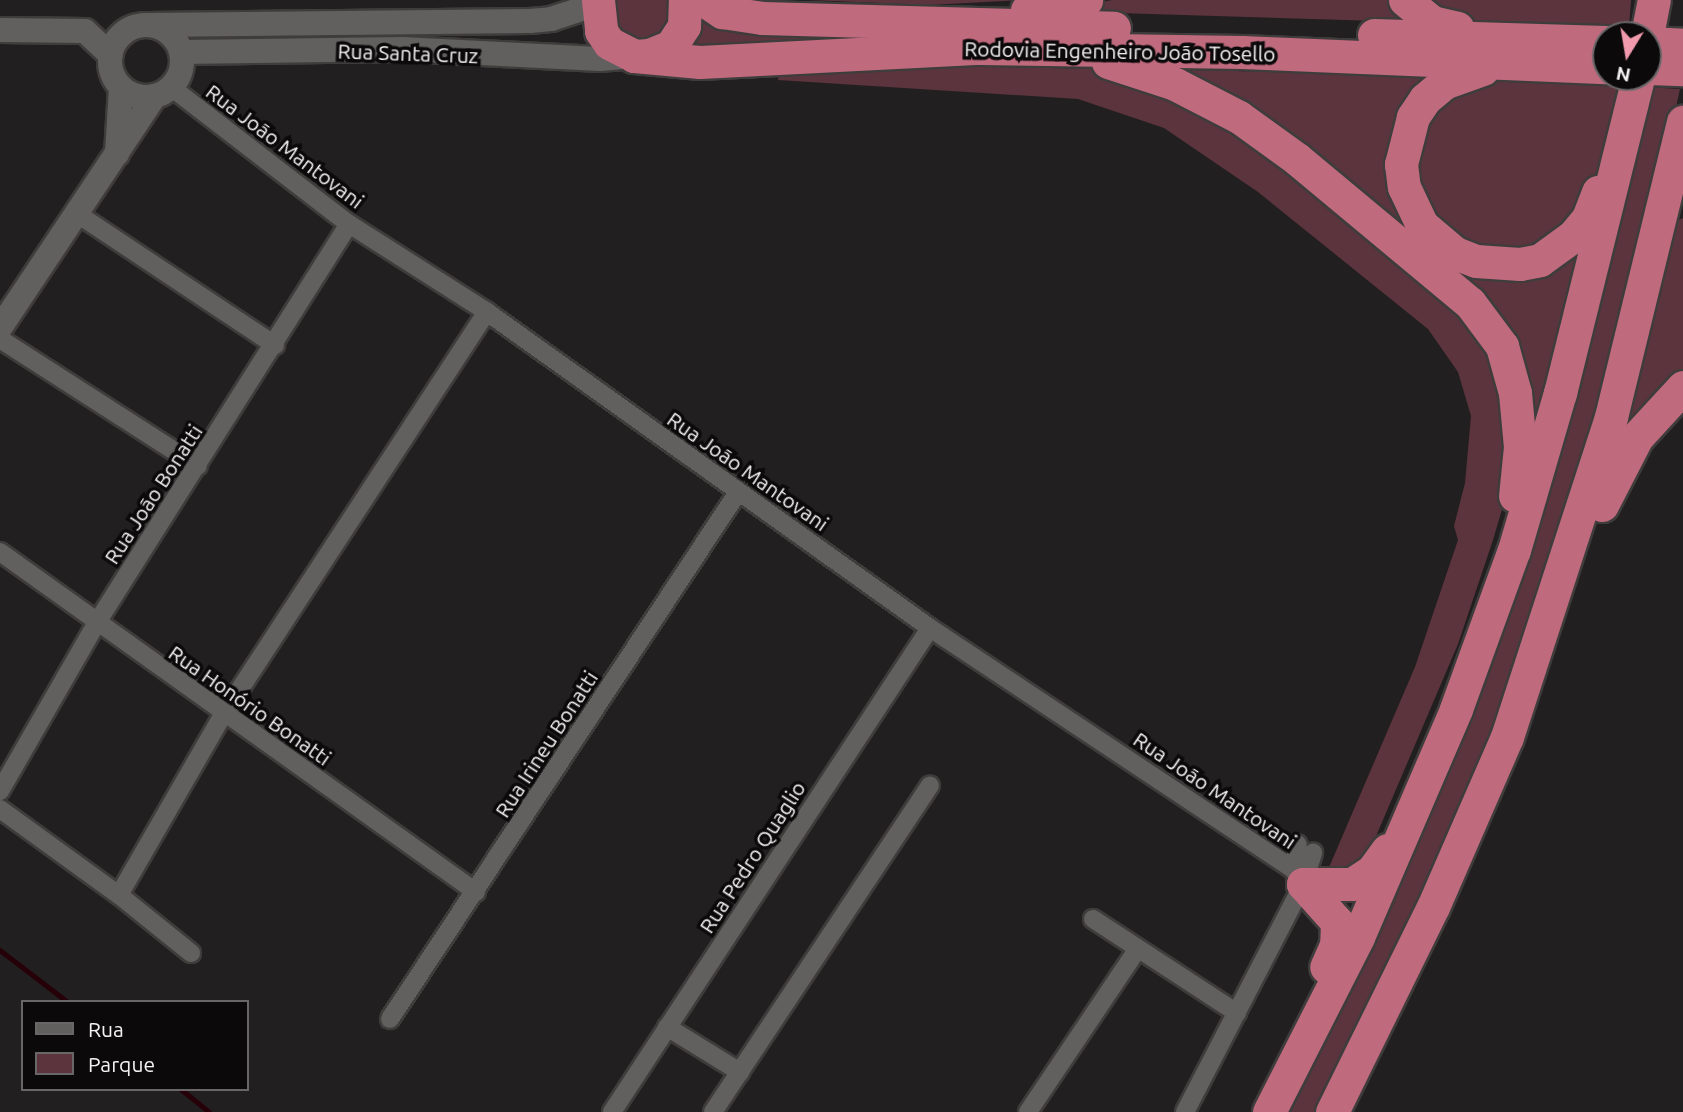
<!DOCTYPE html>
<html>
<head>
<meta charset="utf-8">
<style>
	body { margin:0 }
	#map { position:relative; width:1683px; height:1112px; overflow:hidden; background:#221f20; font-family:Ubuntu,sans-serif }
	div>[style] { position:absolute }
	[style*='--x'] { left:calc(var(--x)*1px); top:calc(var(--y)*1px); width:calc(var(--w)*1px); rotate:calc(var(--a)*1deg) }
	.green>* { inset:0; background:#5c343d }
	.stream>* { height:4.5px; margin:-2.25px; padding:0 2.25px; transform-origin:2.25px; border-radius:2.25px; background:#260009 }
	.roads { filter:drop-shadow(2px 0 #3f3c3c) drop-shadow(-2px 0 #3f3c3c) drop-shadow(0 2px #3f3c3c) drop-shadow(0 -2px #3f3c3c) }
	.street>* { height:18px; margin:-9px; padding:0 9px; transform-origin:9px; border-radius:9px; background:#625f5f }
	.secondary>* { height:24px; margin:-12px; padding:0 12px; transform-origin:12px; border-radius:12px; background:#625f5f }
	.secondary>.ring { margin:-12px; padding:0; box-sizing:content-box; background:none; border:24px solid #625f5f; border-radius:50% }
	.highway>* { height:33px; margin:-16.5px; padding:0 16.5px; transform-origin:16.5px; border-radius:16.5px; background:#c06a7e }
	span { translate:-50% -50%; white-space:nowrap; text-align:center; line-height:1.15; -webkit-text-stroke:7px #0b090a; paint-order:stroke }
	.street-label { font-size:21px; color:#f4f2f2 }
	.legend { position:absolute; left:21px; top:1000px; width:228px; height:91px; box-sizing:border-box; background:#0b090a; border:2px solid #686667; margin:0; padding:9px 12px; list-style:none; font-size:21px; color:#f4f2f2 }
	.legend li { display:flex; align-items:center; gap:14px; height:35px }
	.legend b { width:35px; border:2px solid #686667 }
	.north { position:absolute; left:1592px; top:21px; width:70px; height:70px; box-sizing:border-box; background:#0b090a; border:2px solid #686667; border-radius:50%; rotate:191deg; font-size:19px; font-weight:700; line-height:28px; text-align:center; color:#f4f2f2 }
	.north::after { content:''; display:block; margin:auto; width:24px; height:32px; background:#f29aad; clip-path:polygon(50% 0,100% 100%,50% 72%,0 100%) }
</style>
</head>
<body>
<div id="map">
	<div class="green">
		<div style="clip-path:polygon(608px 0,676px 0,661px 42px,618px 38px)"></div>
		<div style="clip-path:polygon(808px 0,1021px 0,930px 5px)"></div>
		<div style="clip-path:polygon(1112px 0,1395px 0,1411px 22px,1054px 11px)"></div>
		<div style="clip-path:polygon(1417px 0,1631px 0,1629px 28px,1452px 19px)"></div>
		<div style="clip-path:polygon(699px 17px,920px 33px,684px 51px)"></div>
		<div style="clip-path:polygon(923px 65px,1093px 69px,1198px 104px,1454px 300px,1506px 380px,1505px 499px,1493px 540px,1458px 644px,1362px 869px,1327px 872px,1415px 667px,1458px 540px,1454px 526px,1465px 483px,1471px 416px,1458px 372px,1428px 329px,1258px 192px,1164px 128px,1078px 99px,778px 80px,779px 75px)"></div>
		<div style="clip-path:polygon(1175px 70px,1439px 75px,1397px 144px,1450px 259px,1583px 243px,1531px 436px,1515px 361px)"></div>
		<div style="clip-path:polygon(1482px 79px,1622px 86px,1588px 200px,1545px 249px,1481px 256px,1429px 217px,1420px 199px,1416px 148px,1437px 104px)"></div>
		<div style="clip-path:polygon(1646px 87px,1680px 89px,1647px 238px,1515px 685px,1323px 1112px,1279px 1112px,1385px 896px)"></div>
		<div style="clip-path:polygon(1683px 218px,1683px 378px,1620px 439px,1676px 221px)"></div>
	</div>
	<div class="stream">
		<div style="--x:0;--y:950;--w:86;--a:37.4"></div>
		<div style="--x:181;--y:1089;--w:36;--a:39"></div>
	</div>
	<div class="roads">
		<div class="street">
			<div style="--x:171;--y:87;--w:225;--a:37.6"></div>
			<div style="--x:349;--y:224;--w:164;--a:32.5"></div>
			<div style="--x:487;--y:312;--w:544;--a:35.5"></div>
			<div style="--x:930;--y:628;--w:436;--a:33.6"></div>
			<div style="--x:1293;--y:869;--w:18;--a:56"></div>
			<div style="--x:76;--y:213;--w:239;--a:33.6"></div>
			<div style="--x:0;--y:339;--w:235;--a:32.7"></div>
			<div style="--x:0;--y:552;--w:585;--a:35.54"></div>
			<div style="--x:0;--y:791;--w:193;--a:-60.1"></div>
			<div style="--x:96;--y:624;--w:473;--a:-57.7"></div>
			<div style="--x:0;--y:809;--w:147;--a:35.9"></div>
			<div style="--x:1293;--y:869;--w:25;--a:-79"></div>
			<div style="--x:1093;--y:919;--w:172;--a:33.1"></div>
			<div style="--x:191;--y:953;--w:92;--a:-141.1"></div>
			<div style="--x:119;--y:895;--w:208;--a:-60"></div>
			<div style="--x:223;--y:715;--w:482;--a:-56.8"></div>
			<div style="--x:390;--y:1019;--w:632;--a:-56.56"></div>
			<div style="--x:667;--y:1027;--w:86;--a:31.7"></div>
			<div style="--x:612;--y:1112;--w:579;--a:-56.69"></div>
			<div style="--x:713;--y:1112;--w:392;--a:-56.4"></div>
			<div style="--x:1028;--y:1112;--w:195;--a:-56.1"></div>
			<div style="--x:1185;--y:1112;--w:257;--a:-62.6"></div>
			<div style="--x:1303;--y:884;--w:33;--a:-72"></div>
		</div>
		<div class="secondary">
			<div style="--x:149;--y:25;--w:381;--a:-0.6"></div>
			<div style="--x:530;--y:21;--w:21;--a:-5"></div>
			<div style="--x:551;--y:19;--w:48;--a:-18.1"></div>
			<div class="ring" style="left:110px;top:25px;width:48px;height:48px"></div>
			<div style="--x:0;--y:30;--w:85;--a:0.7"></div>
			<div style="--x:85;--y:31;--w:35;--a:43"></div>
			<div style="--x:181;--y:52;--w:221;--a:-0.8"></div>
			<div style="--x:402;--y:49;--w:198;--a:2.9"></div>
			<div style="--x:600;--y:59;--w:34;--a:-5"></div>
			<div style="--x:117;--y:154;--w:67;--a:-86.6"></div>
			<div style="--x:0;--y:328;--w:279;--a:-56.3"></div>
		</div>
		<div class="highway">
			<div style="--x:598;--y:0;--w:31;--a:84"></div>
			<div style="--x:601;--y:31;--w:14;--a:56"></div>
			<div style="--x:609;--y:43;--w:28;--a:27"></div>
			<div style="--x:634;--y:56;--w:15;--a:-4"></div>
			<div style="--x:649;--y:55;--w:24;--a:-22"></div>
			<div style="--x:671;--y:46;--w:24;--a:-57"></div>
			<div style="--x:684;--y:26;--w:26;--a:-88"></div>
			<div style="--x:704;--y:0;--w:22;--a:34"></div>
			<div style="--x:722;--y:12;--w:40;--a:8.5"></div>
			<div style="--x:762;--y:18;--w:352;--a:1.6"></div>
			<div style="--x:1405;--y:0;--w:35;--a:39"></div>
			<div style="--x:1432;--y:22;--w:26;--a:13"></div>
			<div style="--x:1027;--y:10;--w:60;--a:-9.6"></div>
			<div style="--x:1374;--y:35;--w:232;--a:1.7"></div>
			<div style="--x:1647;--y:35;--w:36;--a:-79"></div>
			<div style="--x:1648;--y:43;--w:35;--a:3"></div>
			<div style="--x:634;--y:56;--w:66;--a:5.2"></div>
			<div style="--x:700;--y:62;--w:280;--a:-2.9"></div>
			<div style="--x:980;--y:48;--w:262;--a:0.9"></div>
			<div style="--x:1242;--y:52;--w:364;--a:2.4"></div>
			<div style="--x:1108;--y:62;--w:71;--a:18.2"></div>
			<div style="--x:1175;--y:84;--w:72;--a:27.3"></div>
			<div style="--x:1239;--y:117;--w:72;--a:35.9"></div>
			<div style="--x:1297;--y:159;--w:225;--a:39.8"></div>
			<div style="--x:1470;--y:303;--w:54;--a:53.3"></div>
			<div style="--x:1502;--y:346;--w:49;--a:74.5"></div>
			<div style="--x:1515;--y:393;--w:54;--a:84.7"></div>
			<div style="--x:1520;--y:447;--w:49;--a:95.8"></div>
			<div style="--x:1648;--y:68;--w:35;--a:2"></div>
			<div style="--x:1483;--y:69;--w:41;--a:160.3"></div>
			<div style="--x:1444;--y:83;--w:25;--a:140"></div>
			<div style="--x:1425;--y:99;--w:22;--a:124"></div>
			<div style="--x:1413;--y:117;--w:49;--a:104.3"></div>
			<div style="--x:1401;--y:164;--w:23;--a:83"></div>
			<div style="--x:1404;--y:187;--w:42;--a:64.7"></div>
			<div style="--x:1422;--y:225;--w:43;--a:40.3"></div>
			<div style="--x:1455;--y:253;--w:22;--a:21"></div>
			<div style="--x:1476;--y:261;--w:44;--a:3.9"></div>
			<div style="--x:1520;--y:264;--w:20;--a:-11"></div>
			<div style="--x:1540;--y:260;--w:41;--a:-36"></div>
			<div style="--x:1573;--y:236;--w:23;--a:-50"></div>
			<div style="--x:1588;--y:218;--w:28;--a:-69"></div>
			<div style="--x:1602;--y:505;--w:76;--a:-62.8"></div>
			<div style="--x:1637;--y:437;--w:68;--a:-47.4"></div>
			<div style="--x:1303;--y:884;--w:51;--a:48.2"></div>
			<div style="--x:1337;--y:922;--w:23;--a:92"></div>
			<div style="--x:1336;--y:945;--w:24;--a:114"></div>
			<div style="--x:1303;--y:884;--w:49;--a:0"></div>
			<div style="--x:1352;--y:884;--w:24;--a:-33"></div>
			<div style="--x:1372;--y:871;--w:26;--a:-54"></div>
			<div style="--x:1269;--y:1112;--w:196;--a:-63"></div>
			<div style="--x:1358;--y:937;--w:248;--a:-66.7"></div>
			<div style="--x:1456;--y:709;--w:169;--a:-70"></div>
			<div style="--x:1514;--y:550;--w:164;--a:-73.7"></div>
			<div style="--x:1560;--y:393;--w:325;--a:-76.1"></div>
			<div style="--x:1332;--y:1112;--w:229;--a:-63.8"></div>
			<div style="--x:1433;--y:907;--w:185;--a:-66.5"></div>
			<div style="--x:1507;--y:737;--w:336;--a:-72"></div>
			<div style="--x:1611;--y:417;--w:304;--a:-76.3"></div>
		</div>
	</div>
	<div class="street-label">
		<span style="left:1120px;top:51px;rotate:1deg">Rodovia Engenheiro João Tosello</span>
		<span style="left:408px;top:53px;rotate:2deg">Rua Santa Cruz</span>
		<span style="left:285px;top:146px;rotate:37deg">Rua João Mantovani</span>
		<span style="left:748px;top:471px;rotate:35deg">Rua João Mantovani</span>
		<span style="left:153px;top:494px;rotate:-57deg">Rua João Bonatti</span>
		<span style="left:250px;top:705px;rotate:35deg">Rua Honório Bonatti</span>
		<span style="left:546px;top:744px;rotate:-57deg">Rua Irineu Bonatti</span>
		<span style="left:1215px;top:790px;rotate:34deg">Rua João Mantovani</span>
		<span style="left:752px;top:857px;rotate:-57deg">Rua Pedro Quaglio</span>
	</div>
	<ul class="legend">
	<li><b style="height:9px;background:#625f5f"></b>Rua</li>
	<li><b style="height:19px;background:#5c343d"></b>Parque</li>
	</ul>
	<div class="north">N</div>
</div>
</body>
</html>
